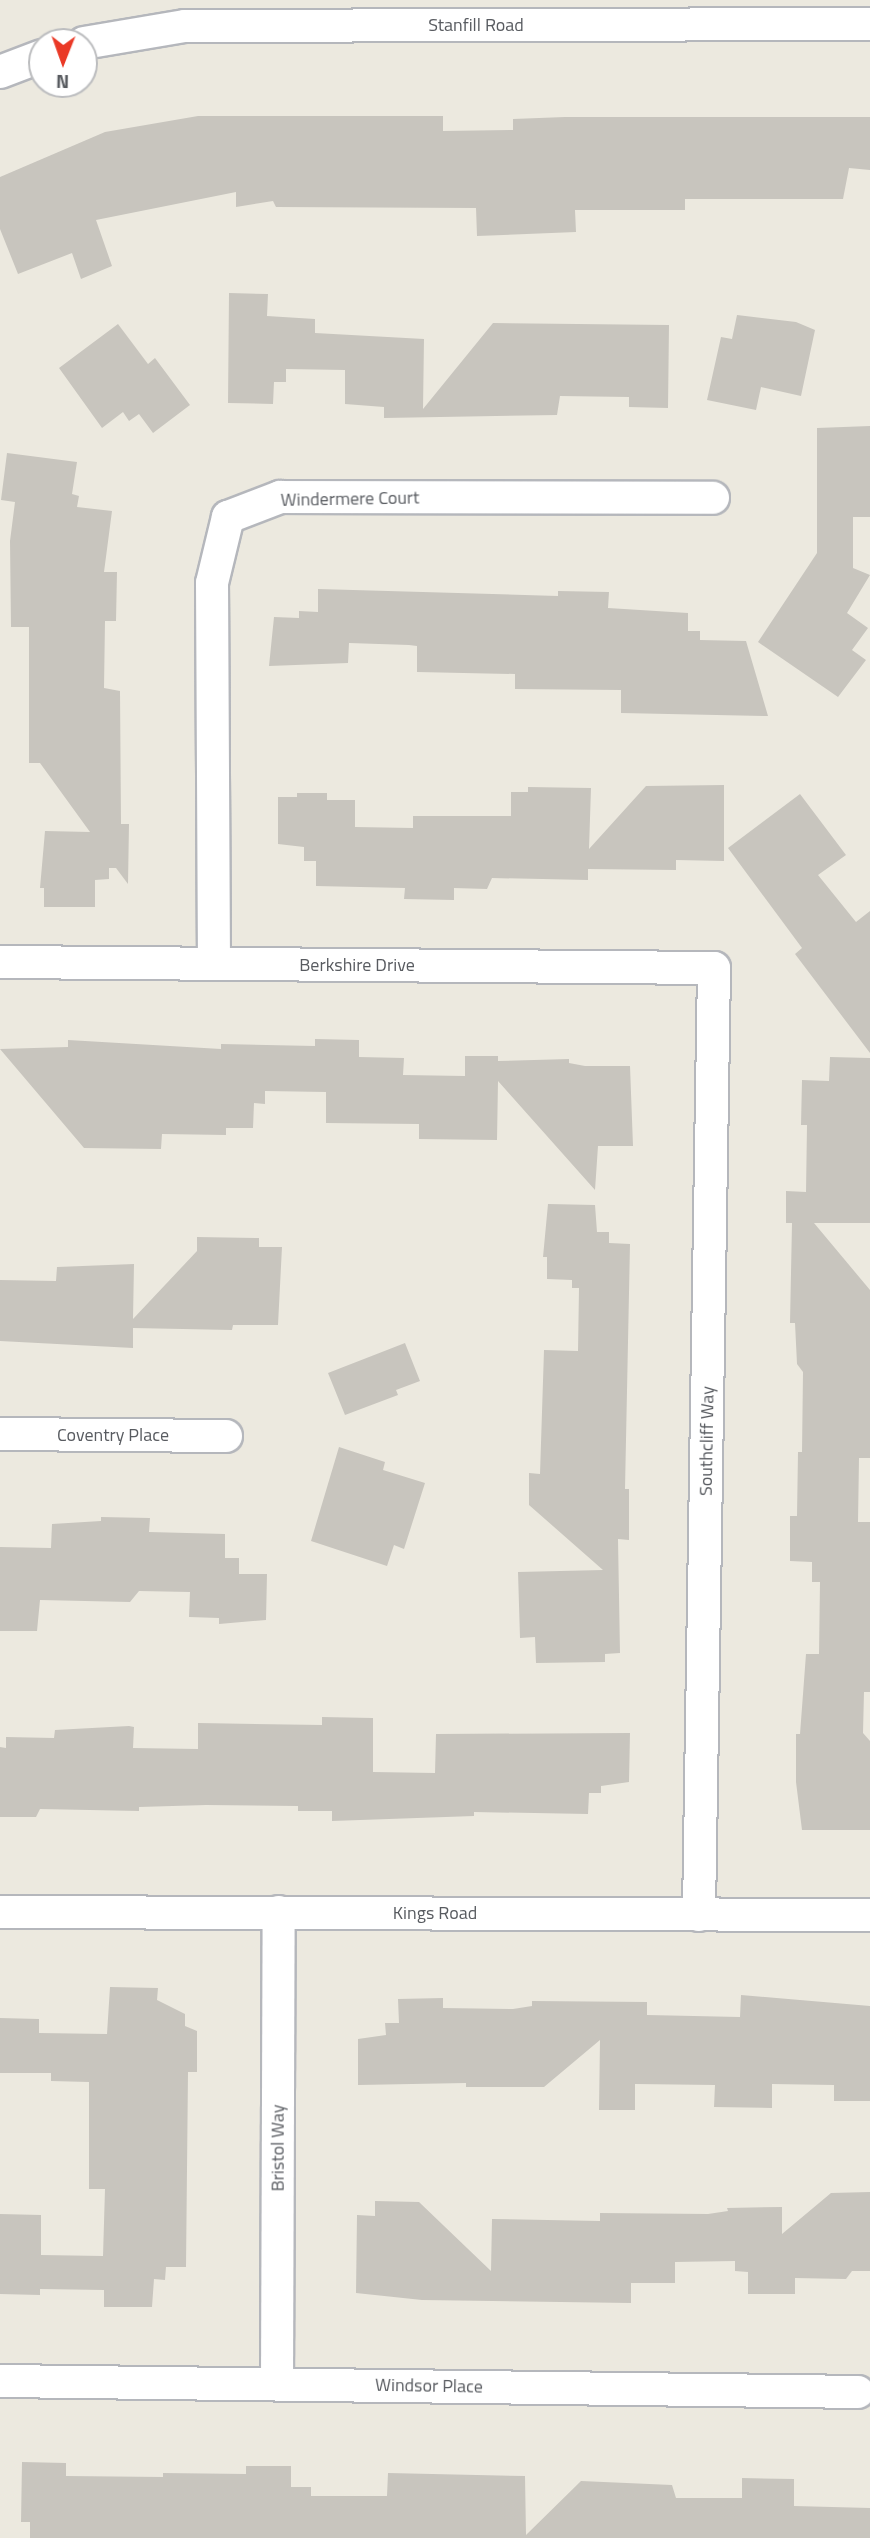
<!DOCTYPE html>
<html>
<head>
<meta charset="utf-8">
<style>
	body { margin:0 }
	#map { position:relative; width:870px; height:2538px; overflow:hidden; background:#ece9df; font-family:"Titillium Web",sans-serif }
	div>[style] { position:absolute }
	[style*='--x'] { left:calc(var(--x)*1px); top:calc(var(--y)*1px); width:calc(var(--w)*1px); rotate:calc(var(--a)*1deg) }
	.building>* { inset:0; background:#c8c5be }
	.roads { filter:drop-shadow(2px 0 #b5b7bc) drop-shadow(-2px 0 #b5b7bc) drop-shadow(0 2px #b5b7bc) drop-shadow(0 -2px #b5b7bc) }
	.street>* { height:32px; margin:-16px; padding:0 16px; transform-origin:16px; border-radius:16px; background:#fff }
	span { translate:-50% -50%; white-space:nowrap; text-align:center; line-height:1.15; -webkit-text-stroke:6px #fff; paint-order:stroke }
	.street-label { font-size:18px; color:#585b60 }
	.north { position:absolute; left:28px; top:28px; width:70px; height:70px; box-sizing:border-box; background:#fff; border:2px solid #bcbdbf; border-radius:50%; rotate:181deg; font-size:19px; font-weight:700; line-height:28px; text-align:center; color:#585b60 }
	.north::after { content:''; display:block; margin:auto; width:24px; height:32px; background:#ea3926; clip-path:polygon(50% 0,100% 100%,50% 72%,0 100%) }
</style>
</head>
<body>
<div id="map">
	<div class="building">
		<div style="clip-path:polygon(198px 116px,443px 116px,443px 131px,513px 130px,513px 119px,565px 117px,870px 117px,870px 170px,849px 168px,843px 199px,685px 199px,685px 210px,575px 210px,576px 232px,477px 236px,476px 208px,276px 207px,273px 201px,236px 207px,236px 192px,96px 220px,112px 266px,81px 279px,72px 253px,18px 274px,0 229px,0 177px,105px 132px)"></div>
		<div style="clip-path:polygon(229px 293px,268px 294px,267px 316px,315px 319px,315px 333px,424px 339px,423px 409px,493px 323px,669px 325px,668px 408px,629px 407px,629px 397px,560px 396px,557px 415px,384px 418px,384px 407px,345px 404px,345px 370px,286px 369px,286px 382px,274px 382px,273px 404px,228px 403px)"></div>
		<div style="clip-path:polygon(737px 315px,796px 322px,815px 330px,801px 396px,761px 387px,756px 410px,707px 400px,721px 337px,732px 339px)"></div>
		<div style="clip-path:polygon(118px 324px,148px 364px,155px 358px,190px 405px,153px 433px,139px 414px,129px 421px,123px 412px,102px 428px,59px 368px)"></div>
		<div style="clip-path:polygon(870px 426px,870px 517px,853px 517px,853px 568px,870px 575px,847px 613px,868px 628px,852px 650px,866px 660px,838px 697px,758px 642px,817px 553px,817px 428px)"></div>
		<div style="clip-path:polygon(7px 453px,77px 462px,72px 494px,79px 496px,77px 507px,112px 511px,104px 572px,117px 572px,116px 621px,105px 621px,104px 688px,120px 691px,121px 824px,129px 824px,128px 884px,116px 868px,109px 868px,109px 879px,95px 880px,95px 907px,44px 907px,44px 888px,40px 888px,45px 831px,90px 832px,40px 763px,29px 763px,29px 627px,11px 627px,10px 541px,15px 502px,1px 500px)"></div>
		<div style="clip-path:polygon(318px 589px,558px 596px,558px 591px,609px 592px,608px 608px,688px 613px,688px 631px,700px 631px,700px 640px,746px 641px,768px 716px,621px 713px,621px 690px,515px 689px,515px 674px,417px 672px,417px 646px,409px 645px,349px 643px,348px 663px,269px 666px,274px 617px,299px 618px,299px 611px,318px 612px)"></div>
		<div style="clip-path:polygon(724px 785px,724px 861px,676px 860px,676px 870px,588px 869px,588px 880px,492px 878px,487px 889px,454px 888px,454px 900px,404px 899px,405px 888px,316px 886px,316px 861px,304px 861px,304px 847px,278px 844px,278px 797px,297px 797px,297px 793px,327px 793px,327px 800px,355px 800px,355px 827px,413px 828px,413px 816px,511px 816px,511px 792px,528px 792px,528px 787px,591px 788px,589px 849px,646px 786px)"></div>
		<div style="clip-path:polygon(800px 794px,846px 855px,818px 875px,856px 922px,870px 911px,870px 1053px,795px 954px,802px 948px,728px 848px)"></div>
		<div style="clip-path:polygon(315px 1039px,359px 1040px,359px 1057px,404px 1058px,403px 1075px,465px 1076px,465px 1056px,498px 1056px,498px 1061px,569px 1059px,569px 1063px,585px 1066px,630px 1066px,633px 1146px,598px 1146px,595px 1190px,498px 1081px,497px 1140px,419px 1139px,419px 1124px,326px 1123px,326px 1092px,265px 1091px,265px 1104px,254px 1103px,253px 1128px,226px 1128px,226px 1135px,162px 1134px,161px 1149px,84px 1148px,0 1049px,68px 1047px,68px 1040px,221px 1049px,221px 1044px,315px 1046px)"></div>
		<div style="clip-path:polygon(830px 1057px,870px 1058px,870px 1223px,814px 1223px,870px 1290px,870px 1458px,859px 1458px,858px 1522px,870px 1522px,870px 1692px,864px 1692px,863px 1733px,870px 1741px,870px 1830px,802px 1830px,796px 1782px,796px 1734px,800px 1734px,806px 1654px,819px 1654px,820px 1582px,812px 1582px,812px 1562px,790px 1561px,790px 1516px,797px 1516px,798px 1452px,802px 1452px,803px 1372px,797px 1364px,795px 1323px,790px 1323px,792px 1223px,786px 1223px,786px 1191px,806px 1192px,807px 1125px,801px 1125px,802px 1080px,829px 1081px)"></div>
		<div style="clip-path:polygon(548px 1204px,595px 1205px,597px 1232px,609px 1232px,609px 1243px,630px 1244px,625px 1489px,629px 1489px,629px 1540px,618px 1539px,620px 1653px,605px 1654px,605px 1662px,536px 1663px,535px 1637px,520px 1638px,518px 1572px,603px 1570px,529px 1505px,529px 1473px,540px 1474px,544px 1350px,578px 1351px,579px 1288px,572px 1288px,572px 1280px,547px 1279px,547px 1257px,543px 1257px)"></div>
		<div style="clip-path:polygon(197px 1237px,259px 1238px,259px 1247px,282px 1247px,278px 1325px,233px 1325px,232px 1330px,133px 1328px,133px 1348px,0 1341px,0 1280px,56px 1281px,57px 1267px,134px 1264px,133px 1319px,197px 1251px)"></div>
		<div style="clip-path:polygon(405px 1343px,420px 1381px,396px 1390px,398px 1395px,345px 1415px,328px 1373px)"></div>
		<div style="clip-path:polygon(339px 1447px,385px 1462px,383px 1470px,425px 1483px,404px 1549px,394px 1545px,387px 1566px,311px 1541px)"></div>
		<div style="clip-path:polygon(101px 1517px,150px 1518px,149px 1532px,225px 1534px,225px 1558px,239px 1558px,239px 1574px,267px 1574px,266px 1620px,219px 1624px,219px 1618px,189px 1617px,190px 1592px,139px 1591px,130px 1602px,40px 1600px,37px 1631px,0 1631px,0 1547px,51px 1548px,52px 1524px,101px 1521px)"></div>
		<div style="clip-path:polygon(322px 1717px,373px 1718px,373px 1772px,435px 1773px,436px 1734px,630px 1733px,629px 1782px,601px 1786px,601px 1793px,589px 1793px,588px 1814px,474px 1812px,474px 1816px,332px 1821px,332px 1811px,298px 1811px,298px 1806px,206px 1805px,139px 1807px,139px 1811px,40px 1809px,36px 1817px,0 1817px,0 1747px,6px 1748px,6px 1737px,54px 1738px,55px 1730px,129px 1726px,134px 1727px,133px 1748px,198px 1749px,198px 1723px,322px 1725px)"></div>
		<div style="clip-path:polygon(110px 1987px,158px 1988px,157px 2000px,185px 2014px,185px 2026px,197px 2031px,197px 2072px,188px 2072px,186px 2267px,166px 2267px,165px 2280px,154px 2279px,152px 2307px,104px 2307px,104px 2290px,40px 2289px,40px 2295px,0 2294px,0 2214px,41px 2215px,41px 2255px,103px 2256px,105px 2189px,89px 2189px,89px 2082px,51px 2081px,51px 2073px,0 2073px,0 2018px,39px 2019px,39px 2033px,107px 2034px)"></div>
		<div style="clip-path:polygon(741px 1995px,870px 2006px,870px 2101px,834px 2101px,834px 2085px,772px 2084px,772px 2108px,714px 2107px,715px 2085px,635px 2084px,635px 2110px,599px 2110px,600px 2040px,544px 2087px,466px 2087px,466px 2083px,358px 2085px,358px 2039px,386px 2035px,385px 2023px,399px 2023px,398px 1999px,443px 1998px,443px 2008px,513px 2009px,532px 2006px,532px 2001px,647px 2002px,647px 2015px,740px 2017px)"></div>
		<div style="clip-path:polygon(870px 2192px,870px 2271px,852px 2271px,846px 2279px,795px 2278px,795px 2294px,748px 2294px,748px 2272px,735px 2271px,735px 2261px,675px 2262px,675px 2283px,631px 2283px,631px 2303px,422px 2300px,356px 2293px,357px 2215px,375px 2216px,375px 2201px,419px 2202px,491px 2271px,492px 2219px,600px 2221px,600px 2213px,708px 2214px,728px 2211px,727px 2208px,782px 2207px,782px 2234px,831px 2193px)"></div>
		<div style="clip-path:polygon(22px 2462px,66px 2463px,66px 2476px,163px 2477px,163px 2473px,246px 2474px,246px 2466px,291px 2466px,291px 2487px,311px 2487px,311px 2496px,387px 2496px,388px 2473px,525px 2476px,526px 2535px,581px 2481px,672px 2485px,676px 2498px,742px 2498px,742px 2478px,794px 2479px,794px 2506px,870px 2508px,870px 2538px,30px 2538px,30px 2522px,21px 2522px)"></div>
	</div>
	<div class="roads">
		<div class="street">
			<div style="--x:84;--y:43;--w:102;--a:-9.6"></div>
			<div style="--x:185;--y:26;--w:685;--a:-0.17"></div>
			<div style="--x:0;--y:72;--w:45;--a:-20.9"></div>
			<div style="--x:0;--y:962;--w:714;--a:0.48"></div>
			<div style="--x:714;--y:968;--w:947;--a:90.91"></div>
			<div style="--x:214;--y:964;--w:381;--a:-90.3"></div>
			<div style="--x:212;--y:583;--w:68;--a:-76.4"></div>
			<div style="--x:228;--y:517;--w:56;--a:-21"></div>
			<div style="--x:280;--y:497;--w:433;--a:0.1"></div>
			<div style="--x:0;--y:1434;--w:226;--a:0.5"></div>
			<div style="--x:0;--y:1912;--w:870;--a:0.2"></div>
			<div style="--x:0;--y:2381;--w:858;--a:0.73"></div>
			<div style="--x:277;--y:2384;--w:472;--a:-89.8"></div>
		</div>
	</div>
	<div class="street-label">
		<span style="left:476px;top:25px">Stanfill Road</span>
		<span style="left:350px;top:499px;rotate:-1deg">Windermere Court</span>
		<span style="left:357px;top:965px">Berkshire Drive</span>
		<span style="left:113px;top:1435px">Coventry Place</span>
		<span style="left:707px;top:1441px;rotate:-89deg">Southcliff Way</span>
		<span style="left:435px;top:1913px">Kings Road</span>
		<span style="left:278px;top:2148px;rotate:-90deg">Bristol Way</span>
		<span style="left:429px;top:2386px;rotate:1deg">Windsor Place</span>
	</div>
	<div class="north">N</div>
</div>
</body>
</html>
